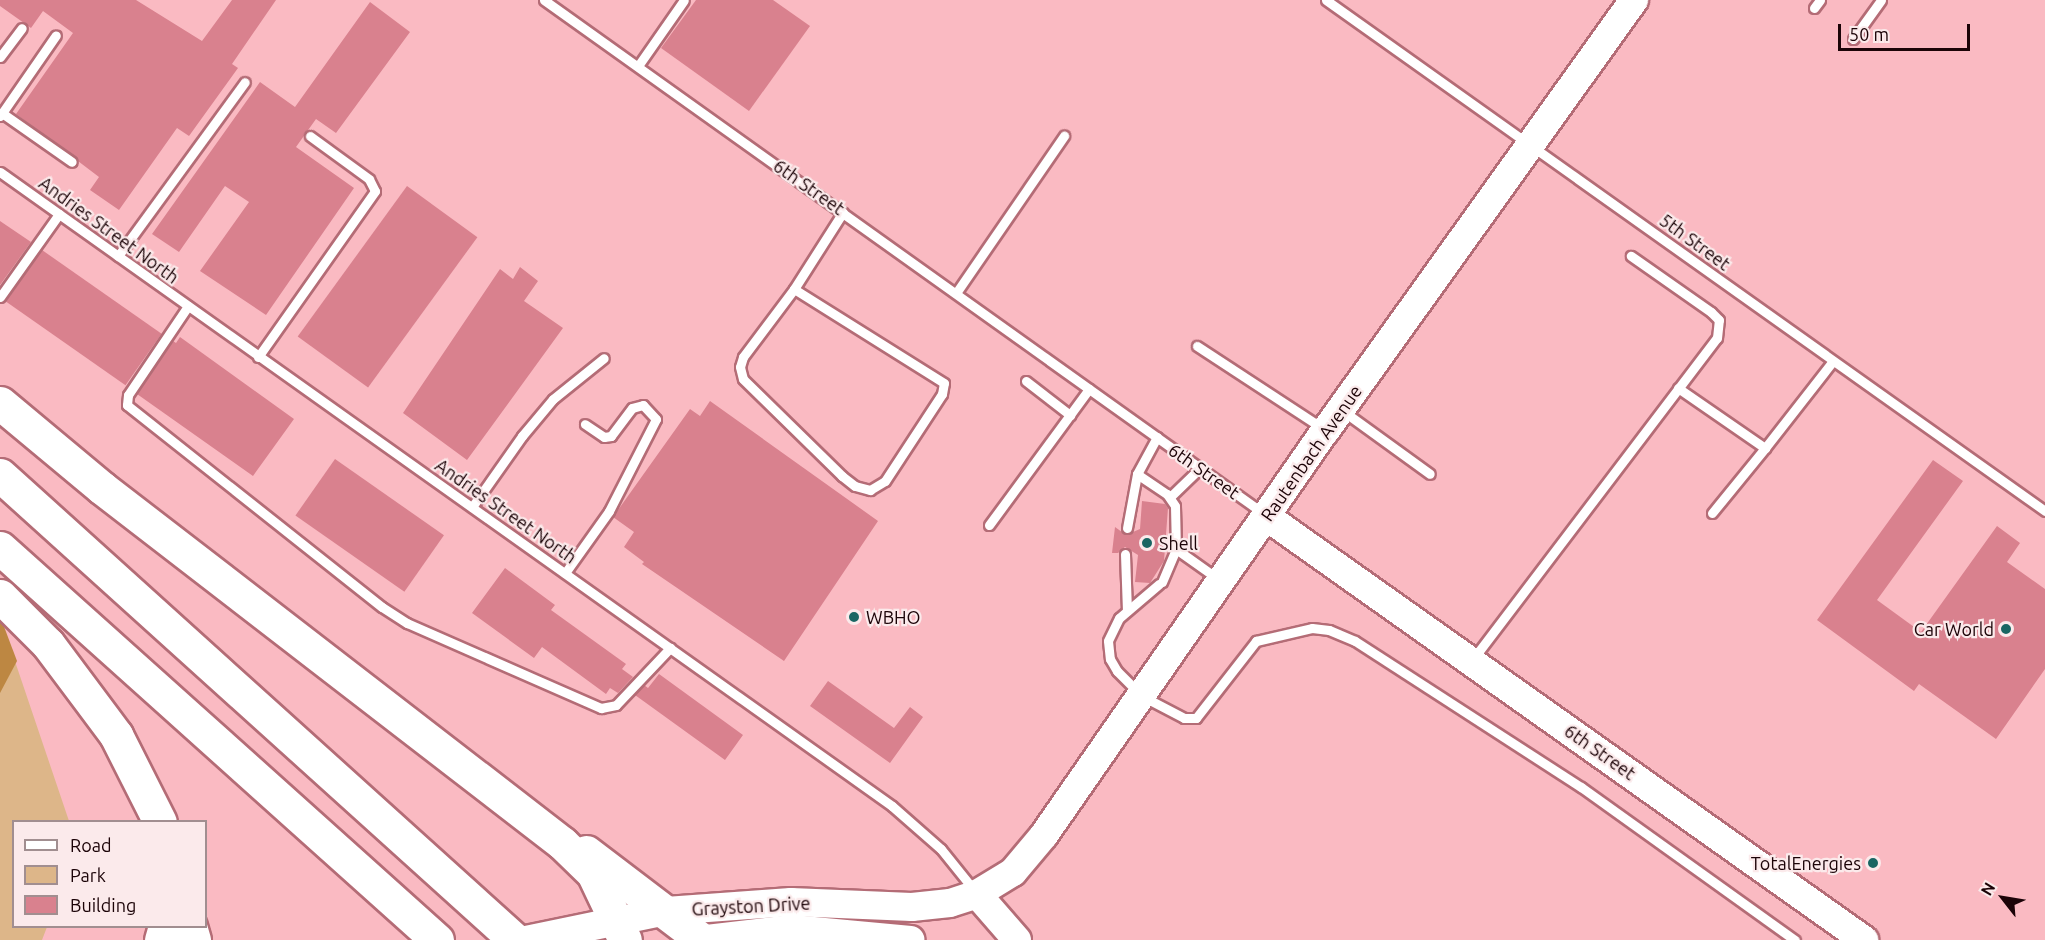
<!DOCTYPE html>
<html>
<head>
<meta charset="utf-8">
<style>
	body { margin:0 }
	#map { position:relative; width:2045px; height:940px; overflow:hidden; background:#fabac2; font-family:Ubuntu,sans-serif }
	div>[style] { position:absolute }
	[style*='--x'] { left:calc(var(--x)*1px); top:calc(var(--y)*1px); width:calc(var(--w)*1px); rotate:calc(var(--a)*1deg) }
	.green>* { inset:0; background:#ddb689 }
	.forest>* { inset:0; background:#bd8742 }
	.building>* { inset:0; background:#d9818e; transform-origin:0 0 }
	.roads { filter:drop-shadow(2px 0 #b46c76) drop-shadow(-2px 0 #b46c76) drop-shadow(0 2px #b46c76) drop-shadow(0 -2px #b46c76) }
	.service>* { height:9px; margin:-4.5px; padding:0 4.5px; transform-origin:4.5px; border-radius:4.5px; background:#fff }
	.primary>* { height:28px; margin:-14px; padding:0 14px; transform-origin:14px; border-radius:14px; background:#fff }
	.motorway>* { height:33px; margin:-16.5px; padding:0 16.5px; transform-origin:16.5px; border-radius:16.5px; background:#fff }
	.dots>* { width:16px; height:16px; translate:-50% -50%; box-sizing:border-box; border:3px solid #fbeaeb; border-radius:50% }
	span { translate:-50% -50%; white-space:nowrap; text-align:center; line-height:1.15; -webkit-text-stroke:4.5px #fbeaeb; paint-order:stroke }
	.street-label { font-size:18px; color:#1b0307 }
	.poi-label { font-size:18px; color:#1b0307 }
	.left { translate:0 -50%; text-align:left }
	.right { translate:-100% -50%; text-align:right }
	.legend { position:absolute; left:12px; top:820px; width:195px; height:108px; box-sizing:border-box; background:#fbeaeb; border:2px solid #a18e90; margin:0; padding:8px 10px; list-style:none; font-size:18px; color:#1b0307 }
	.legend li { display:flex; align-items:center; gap:12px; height:30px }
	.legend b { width:30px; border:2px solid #a18e90 }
	.north { position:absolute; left:1973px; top:868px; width:60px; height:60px; -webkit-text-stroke:4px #fbeaeb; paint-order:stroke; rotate:301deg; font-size:16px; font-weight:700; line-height:24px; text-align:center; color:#1b0307 }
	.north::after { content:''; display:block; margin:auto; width:21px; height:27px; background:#1b0307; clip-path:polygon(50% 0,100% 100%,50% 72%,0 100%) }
	.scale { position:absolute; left:1838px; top:24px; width:132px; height:27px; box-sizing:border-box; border:3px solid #1b0307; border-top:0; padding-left:8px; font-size:18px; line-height:21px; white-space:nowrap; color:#1b0307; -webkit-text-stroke:4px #fbeaeb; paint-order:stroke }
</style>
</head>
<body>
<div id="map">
	<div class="green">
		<div style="clip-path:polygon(0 617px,69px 821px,14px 822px,14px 926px,47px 927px,42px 940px,0 940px)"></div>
	</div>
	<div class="forest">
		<div style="clip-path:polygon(0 616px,17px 661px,0 693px)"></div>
	</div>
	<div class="building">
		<div style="clip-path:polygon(0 0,136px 0,202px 41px,232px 0,276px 0,232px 64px,238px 68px,189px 136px,177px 128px,119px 210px,90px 190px,99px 177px,16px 114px,73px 33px,43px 11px,31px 28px,0 6px)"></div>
		<div style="clip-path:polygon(696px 0,773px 0,810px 26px,749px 111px,661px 48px)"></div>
		<div style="clip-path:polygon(370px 2px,410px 32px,336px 133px,316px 119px,296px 147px,354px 188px,266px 315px,200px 271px,249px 202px,225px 186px,179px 252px,152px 234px,260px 82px,295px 107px)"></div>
		<div style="left:407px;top:186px;width:87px;height:186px;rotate:36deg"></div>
		<div style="clip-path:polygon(0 221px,31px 242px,0 285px)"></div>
		<div style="left:42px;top:250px;width:146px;height:63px;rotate:35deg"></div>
		<div style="clip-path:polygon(520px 267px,538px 281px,524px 301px,563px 328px,467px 460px,403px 413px,500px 269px,513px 279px)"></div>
		<div style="clip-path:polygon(180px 337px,294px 419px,253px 476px,137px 394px,173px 341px,176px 343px)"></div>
		<div style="clip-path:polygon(710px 401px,878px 521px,784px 661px,642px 564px,644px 562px,624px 547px,634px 532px,613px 517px,690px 409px,700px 416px)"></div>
		<div style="left:335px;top:459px;width:133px;height:69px;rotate:35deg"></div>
		<div style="clip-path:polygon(1933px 460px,1963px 481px,1877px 600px,1921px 632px,1997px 526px,2020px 543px,2007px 562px,2045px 589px,2045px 669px,1996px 739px,1919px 684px,1914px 691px,1817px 620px)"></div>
		<div style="clip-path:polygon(1142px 501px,1165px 504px,1168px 508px,1164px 561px,1150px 583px,1135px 582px,1138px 555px,1125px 547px,1118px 553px,1112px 553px,1115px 527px,1126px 535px,1140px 529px)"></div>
		<div style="clip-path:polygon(505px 568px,555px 605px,551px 610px,626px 664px,622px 669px,633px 677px,618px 693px,610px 688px,606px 694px,542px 647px,534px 658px,472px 613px)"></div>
		<div style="clip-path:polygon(659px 674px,743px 735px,725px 760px,635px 695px,644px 685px,648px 688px)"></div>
		<div style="clip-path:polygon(828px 681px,894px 728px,910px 707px,923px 717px,890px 763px,810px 706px)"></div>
	</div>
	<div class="roads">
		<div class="service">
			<div style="--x:544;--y:0;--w:883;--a:35.51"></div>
			<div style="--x:1326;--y:0;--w:882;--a:35.4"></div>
			<div style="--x:1814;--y:8;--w:10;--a:-53"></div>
			<div style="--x:1853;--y:39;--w:48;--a:-54.3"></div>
			<div style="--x:0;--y:57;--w:36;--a:-53"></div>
			<div style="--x:638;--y:66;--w:80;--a:-55.1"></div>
			<div style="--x:2;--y:113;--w:85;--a:35"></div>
			<div style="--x:0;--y:116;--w:98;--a:-55.3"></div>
			<div style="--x:0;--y:172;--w:1094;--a:35.4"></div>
			<div style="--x:892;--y:806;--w:65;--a:41.3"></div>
			<div style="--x:941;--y:849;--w:53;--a:51.2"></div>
			<div style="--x:118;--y:256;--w:215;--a:-53.9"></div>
			<div style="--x:794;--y:289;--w:85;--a:126.9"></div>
			<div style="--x:743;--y:357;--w:10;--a:107"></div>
			<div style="--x:740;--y:367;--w:12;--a:76"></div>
			<div style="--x:743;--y:379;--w:139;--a:44.4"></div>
			<div style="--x:842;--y:476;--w:16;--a:38"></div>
			<div style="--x:855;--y:486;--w:16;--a:15"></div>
			<div style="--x:870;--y:490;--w:17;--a:-31"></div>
			<div style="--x:885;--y:481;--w:104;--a:-56.8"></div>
			<div style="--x:942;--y:394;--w:11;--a:-80"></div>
			<div style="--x:944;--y:383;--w:177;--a:-147.9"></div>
			<div style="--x:794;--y:289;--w:91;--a:-57.5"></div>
			<div style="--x:956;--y:293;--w:191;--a:-55.5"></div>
			<div style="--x:0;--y:297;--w:102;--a:-54.6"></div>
			<div style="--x:188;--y:306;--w:107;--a:124"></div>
			<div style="--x:128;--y:395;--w:10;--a:96"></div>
			<div style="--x:127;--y:405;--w:325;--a:38.4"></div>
			<div style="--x:382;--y:607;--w:30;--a:33"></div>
			<div style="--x:407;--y:623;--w:212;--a:23.7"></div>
			<div style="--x:601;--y:708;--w:15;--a:-11"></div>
			<div style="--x:616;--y:705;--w:79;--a:-46.5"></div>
			<div style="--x:1197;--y:346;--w:152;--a:33.2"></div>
			<div style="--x:258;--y:357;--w:203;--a:-54.8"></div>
			<div style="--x:375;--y:191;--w:13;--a:-117"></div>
			<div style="--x:369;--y:179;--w:73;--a:-143.9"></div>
			<div style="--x:1026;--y:381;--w:56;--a:37.7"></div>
			<div style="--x:1678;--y:388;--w:106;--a:34.6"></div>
			<div style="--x:1765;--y:448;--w:110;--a:-52"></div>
			<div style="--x:1343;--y:411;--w:107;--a:35.9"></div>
			<div style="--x:1137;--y:474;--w:36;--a:34"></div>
			<div style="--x:1167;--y:494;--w:14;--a:56"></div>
			<div style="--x:1175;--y:506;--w:43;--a:88.7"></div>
			<div style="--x:1176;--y:549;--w:36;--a:113"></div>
			<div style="--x:1170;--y:497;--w:42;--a:-44"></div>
			<div style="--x:472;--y:507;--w:87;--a:-54.8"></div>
			<div style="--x:522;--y:436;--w:48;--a:-50"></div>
			<div style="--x:553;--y:399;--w:65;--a:-38.8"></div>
			<div style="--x:1712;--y:513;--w:84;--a:-50.8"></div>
			<div style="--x:989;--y:525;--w:169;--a:-53.7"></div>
			<div style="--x:1127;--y:528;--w:55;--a:-79.5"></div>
			<div style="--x:1137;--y:474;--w:42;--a:-61.6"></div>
			<div style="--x:1176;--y:549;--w:52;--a:35.5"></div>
			<div style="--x:1125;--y:554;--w:56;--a:88"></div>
			<div style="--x:565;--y:573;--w:76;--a:-54.6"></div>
			<div style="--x:609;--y:511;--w:103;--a:-62.9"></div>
			<div style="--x:656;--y:419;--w:19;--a:-133"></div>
			<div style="--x:643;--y:405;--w:11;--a:165"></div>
			<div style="--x:632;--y:408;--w:35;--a:127"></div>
			<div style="--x:611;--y:436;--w:7;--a:172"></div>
			<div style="--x:604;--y:437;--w:23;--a:-146"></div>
			<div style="--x:1159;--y:584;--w:52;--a:139.6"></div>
			<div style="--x:1119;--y:618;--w:25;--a:116"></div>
			<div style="--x:1108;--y:641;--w:18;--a:84"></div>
			<div style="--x:1110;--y:659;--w:14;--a:60"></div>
			<div style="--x:1117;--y:671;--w:35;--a:45"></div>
			<div style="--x:1142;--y:696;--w:47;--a:27.6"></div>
			<div style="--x:1184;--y:718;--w:12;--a:0"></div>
			<div style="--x:1196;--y:718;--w:98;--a:-52.1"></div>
			<div style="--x:1256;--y:641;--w:57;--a:-13.1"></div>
			<div style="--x:1312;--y:628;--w:17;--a:7"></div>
			<div style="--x:1329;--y:630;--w:28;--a:23"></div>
			<div style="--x:1355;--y:641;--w:269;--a:32.9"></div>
			<div style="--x:1581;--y:787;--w:263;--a:35.6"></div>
			<div style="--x:1473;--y:659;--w:403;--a:-52.8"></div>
			<div style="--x:1717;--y:338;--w:18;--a:-84"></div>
			<div style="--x:1719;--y:320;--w:11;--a:-135"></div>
			<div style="--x:1711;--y:312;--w:98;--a:-145"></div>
		</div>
		<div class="primary">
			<div style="--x:1267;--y:517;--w:732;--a:35.32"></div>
			<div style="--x:977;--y:894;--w:61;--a:49"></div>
			<div style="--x:526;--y:940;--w:143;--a:-11.7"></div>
			<div style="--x:666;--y:911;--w:125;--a:-4.1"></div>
			<div style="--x:791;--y:902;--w:121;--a:2.4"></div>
			<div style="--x:912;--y:907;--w:38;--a:-6"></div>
			<div style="--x:950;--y:903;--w:28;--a:-18"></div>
			<div style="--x:977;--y:894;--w:42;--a:-31.4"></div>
			<div style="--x:1013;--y:872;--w:48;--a:-50"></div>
			<div style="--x:1044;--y:835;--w:494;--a:-55.2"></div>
			<div style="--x:1326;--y:430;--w:529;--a:-54.39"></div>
			<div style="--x:698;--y:940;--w:95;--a:-6.7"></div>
			<div style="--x:792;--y:929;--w:119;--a:5.3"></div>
		</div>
		<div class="motorway">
			<div style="--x:0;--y:403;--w:133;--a:39.8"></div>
			<div style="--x:102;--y:488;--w:581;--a:37.66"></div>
			<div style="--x:562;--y:843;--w:43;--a:44.1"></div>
			<div style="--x:593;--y:873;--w:74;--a:64.5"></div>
			<div style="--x:0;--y:475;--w:694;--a:42.08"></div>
			<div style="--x:0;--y:548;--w:587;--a:41.89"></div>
			<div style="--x:0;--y:596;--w:68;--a:45"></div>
			<div style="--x:48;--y:644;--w:114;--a:53.2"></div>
			<div style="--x:116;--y:735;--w:97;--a:63.2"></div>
			<div style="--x:586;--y:852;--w:146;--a:37.2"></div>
			<div style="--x:190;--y:926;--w:15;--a:74"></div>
			<div style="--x:161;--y:940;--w:15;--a:-74"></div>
		</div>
	</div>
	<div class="dots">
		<div style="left:1147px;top:543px;background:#196663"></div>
		<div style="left:854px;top:617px;background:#196663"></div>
		<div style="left:2006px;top:629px;background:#196663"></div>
		<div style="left:1873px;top:863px;background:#196663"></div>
	</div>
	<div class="street-label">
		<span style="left:809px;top:187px;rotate:35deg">6th Street</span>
		<span style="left:109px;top:230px;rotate:36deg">Andries Street North</span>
		<span style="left:1695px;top:242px;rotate:36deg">5th Street</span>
		<span style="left:1311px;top:453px;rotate:-55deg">Rautenbach Avenue</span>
		<span style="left:1204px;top:471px;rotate:35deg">6th Street</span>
		<span style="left:506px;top:511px;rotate:35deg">Andries Street North</span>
		<span style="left:1600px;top:752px;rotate:35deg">6th Street</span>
		<span style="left:751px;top:906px;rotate:-3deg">Grayston Drive</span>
	</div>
	<div class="poi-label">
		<span class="left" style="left:1159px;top:543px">Shell</span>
		<span class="left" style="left:866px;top:617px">WBHO</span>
		<span class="right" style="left:1994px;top:629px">Car World</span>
		<span class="right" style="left:1861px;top:863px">TotalEnergies</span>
	</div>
	<ul class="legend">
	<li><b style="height:8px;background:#fff"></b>Road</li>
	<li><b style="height:16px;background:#ddb689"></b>Park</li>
	<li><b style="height:16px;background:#d9818e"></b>Building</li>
	</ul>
	<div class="north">N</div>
	<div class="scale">50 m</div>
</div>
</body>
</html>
